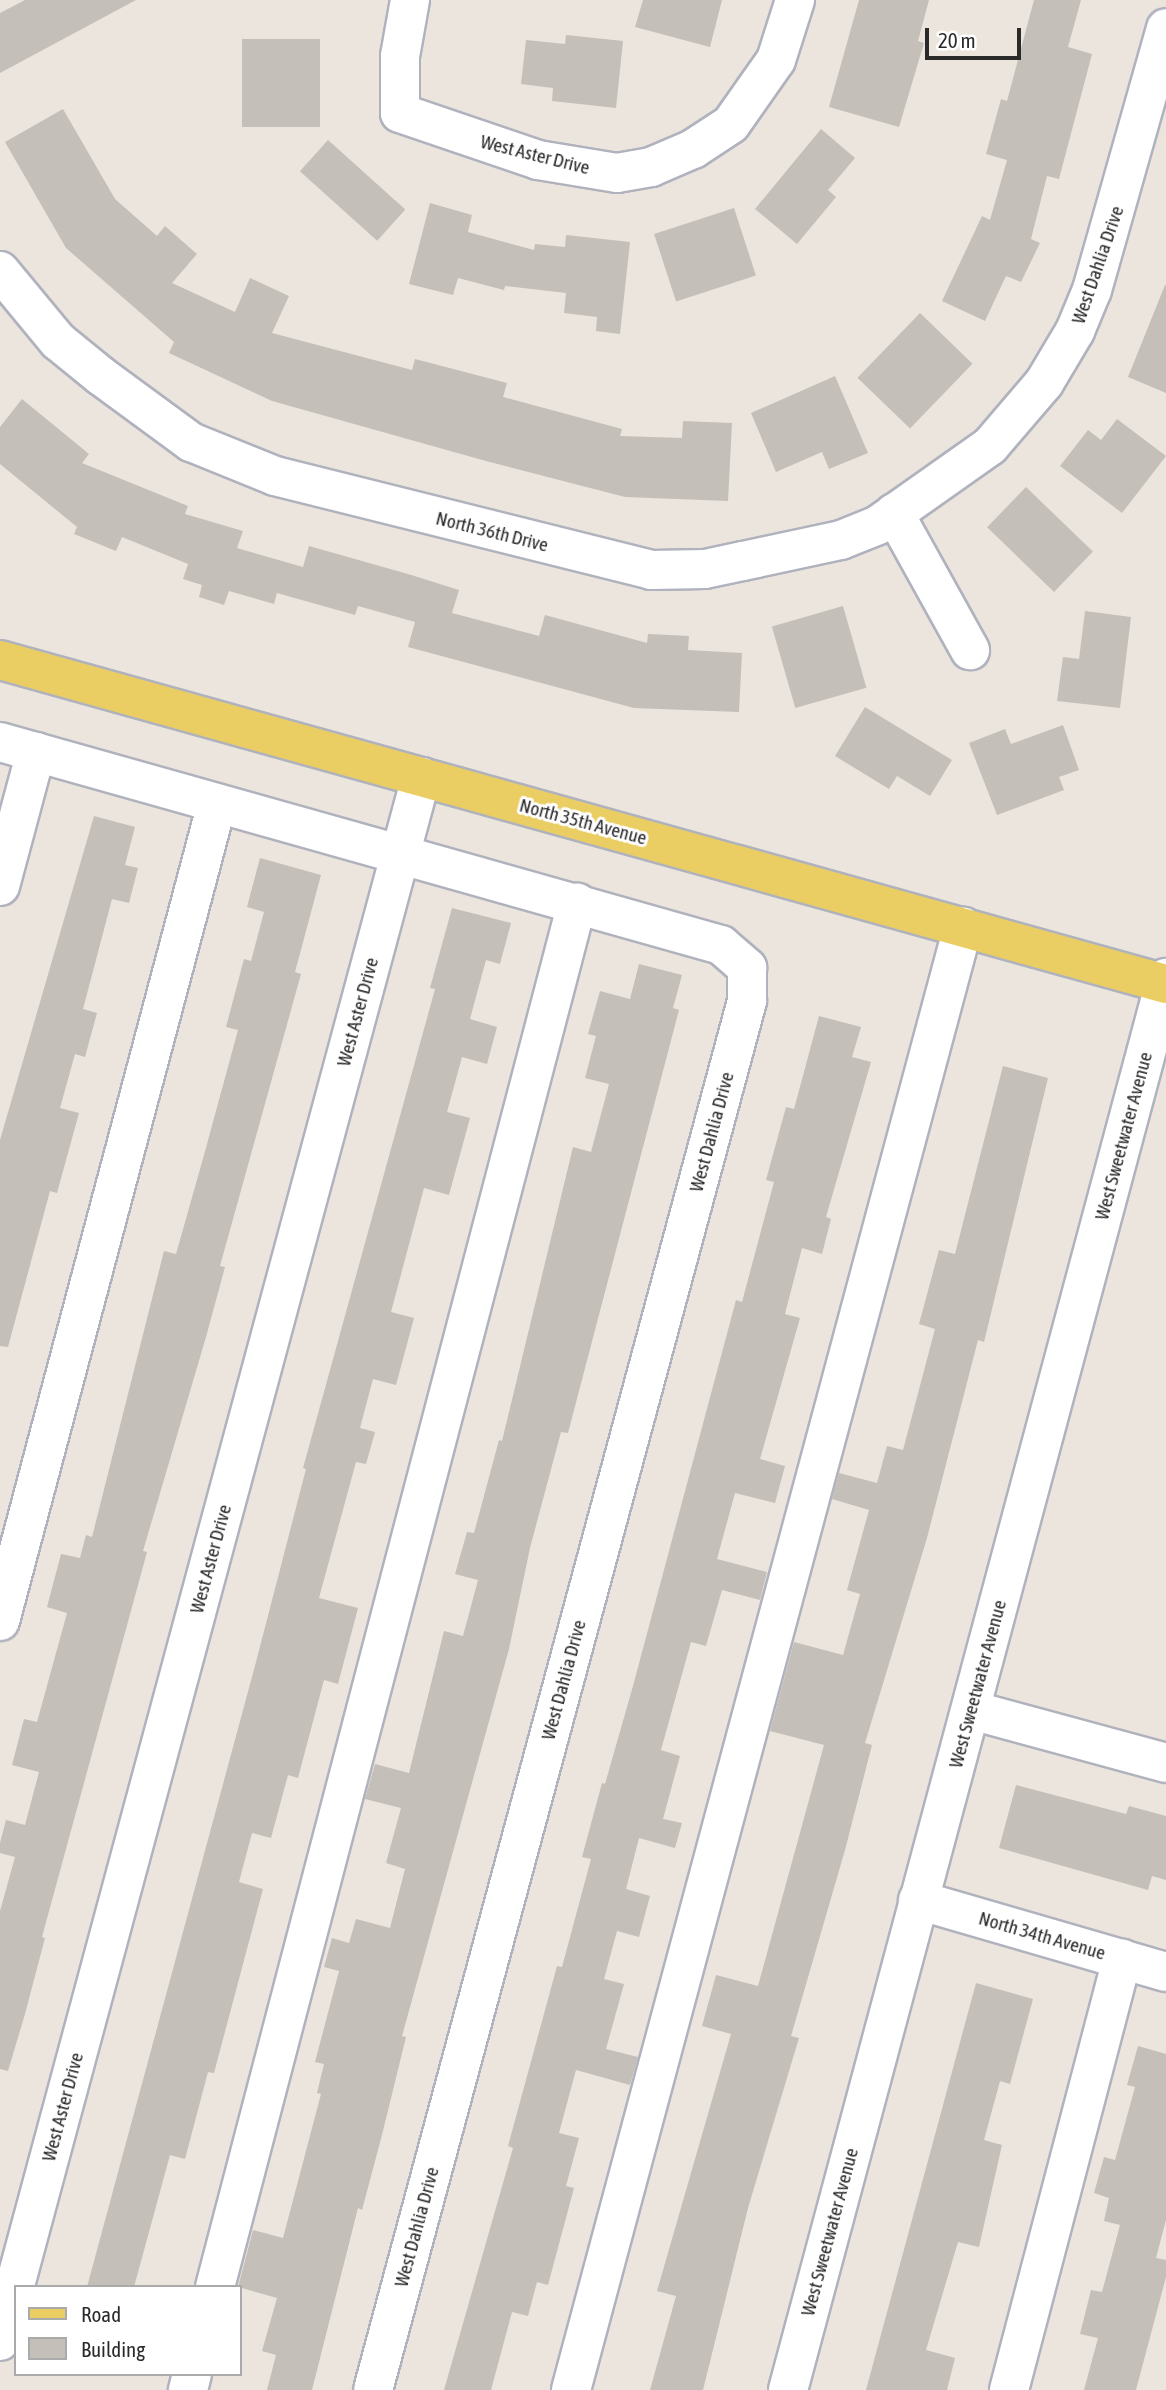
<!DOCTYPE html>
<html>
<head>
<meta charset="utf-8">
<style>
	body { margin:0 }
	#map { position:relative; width:1166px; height:2390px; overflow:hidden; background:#ebe5dd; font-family:"Asap Condensed",sans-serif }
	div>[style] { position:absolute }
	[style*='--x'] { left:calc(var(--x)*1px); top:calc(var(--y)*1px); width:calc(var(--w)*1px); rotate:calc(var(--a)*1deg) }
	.building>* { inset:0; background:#c4bfb8; transform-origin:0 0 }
	.roads { filter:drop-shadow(2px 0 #b0b2bd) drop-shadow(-2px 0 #b0b2bd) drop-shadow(0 2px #b0b2bd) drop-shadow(0 -2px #b0b2bd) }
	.minor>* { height:38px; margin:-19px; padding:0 19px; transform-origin:19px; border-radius:19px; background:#fff }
	.major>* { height:38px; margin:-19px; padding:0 19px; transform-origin:19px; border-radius:19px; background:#eace63 }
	span { translate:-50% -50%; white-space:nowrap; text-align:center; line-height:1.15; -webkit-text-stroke:6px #fff; paint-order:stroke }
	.street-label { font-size:19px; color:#2a2a2a }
	.legend { position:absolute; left:14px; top:2285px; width:228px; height:91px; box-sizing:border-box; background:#fff; border:2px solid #aaa; margin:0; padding:9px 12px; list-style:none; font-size:21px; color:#2a2a2a }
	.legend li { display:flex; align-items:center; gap:14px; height:35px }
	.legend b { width:35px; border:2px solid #aaa }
	.scale { position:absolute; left:925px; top:28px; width:96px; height:32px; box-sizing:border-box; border:4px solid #2a2a2a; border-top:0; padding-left:9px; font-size:21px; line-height:24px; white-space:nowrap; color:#2a2a2a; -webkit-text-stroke:5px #fff; paint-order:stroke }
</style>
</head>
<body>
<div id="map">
	<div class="building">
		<div style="clip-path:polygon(25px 0,136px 0,0 73px,0 13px)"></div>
		<div style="clip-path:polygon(643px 0,722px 0,710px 47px,635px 27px)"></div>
		<div style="clip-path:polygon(859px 0,929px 0,918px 41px,924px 43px,899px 127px,829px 107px)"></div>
		<div style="clip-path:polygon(1034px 0,1081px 0,1068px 47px,1092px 54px,1059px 179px,1047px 176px,1031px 239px,1040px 243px,1021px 282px,1006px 276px,985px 321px,942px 301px,982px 216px,990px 220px,1007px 160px,986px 154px,1001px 99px,1007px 101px)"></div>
		<div style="clip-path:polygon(566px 35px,623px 41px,616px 108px,552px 101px,553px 88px,521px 84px,526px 40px,565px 44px)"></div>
		<div style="left:242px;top:39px;width:78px;height:88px"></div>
		<div style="clip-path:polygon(63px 109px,115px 199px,157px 236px,165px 226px,197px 254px,172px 283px,235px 312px,250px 278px,289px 296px,272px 333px,412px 370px,415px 359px,507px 383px,503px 397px,622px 429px,620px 436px,682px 438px,683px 421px,732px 423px,728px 501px,625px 497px,486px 461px,272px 401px,169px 353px,174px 342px,66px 248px,5px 142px)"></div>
		<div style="clip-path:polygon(821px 129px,855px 158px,828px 190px,836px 197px,797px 244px,755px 209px)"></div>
		<div style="left:328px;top:140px;width:104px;height:42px;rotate:42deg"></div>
		<div style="clip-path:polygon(430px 203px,472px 215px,468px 232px,534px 250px,535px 244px,565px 247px,566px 235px,630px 242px,620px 334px,596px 331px,597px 317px,564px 313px,566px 293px,505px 286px,504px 290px,458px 278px,453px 295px,409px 284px)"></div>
		<div style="left:734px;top:208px;width:71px;height:84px;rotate:72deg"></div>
		<div style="clip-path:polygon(1165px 285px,1166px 285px,1166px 393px,1128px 377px)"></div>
		<div style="left:920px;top:313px;width:73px;height:90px;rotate:44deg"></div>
		<div style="clip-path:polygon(835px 376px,868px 453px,829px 469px,822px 452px,776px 472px,751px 413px)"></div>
		<div style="clip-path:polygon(22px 399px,89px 454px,82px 463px,188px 506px,185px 514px,243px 531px,237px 548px,303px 567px,309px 546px,408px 574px,459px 590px,452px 613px,539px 636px,545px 615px,647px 643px,648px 634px,689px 636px,688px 650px,742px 653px,739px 712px,634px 708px,408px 647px,415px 622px,358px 606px,355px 615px,277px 593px,274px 604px,229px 591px,224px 605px,199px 597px,202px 585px,183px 579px,188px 564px,122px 537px,116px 551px,74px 534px,77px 527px,0 464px,0 427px)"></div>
		<div style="clip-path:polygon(1117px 419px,1166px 456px,1122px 513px,1060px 466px,1088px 430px,1101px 440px)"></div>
		<div style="left:1026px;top:487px;width:93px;height:56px;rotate:44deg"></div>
		<div style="left:843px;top:606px;width:85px;height:74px;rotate:74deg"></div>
		<div style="clip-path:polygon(1085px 611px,1131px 617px,1120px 708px,1057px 701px,1063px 657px,1079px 659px)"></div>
		<div style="clip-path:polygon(865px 707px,952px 760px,930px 796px,897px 776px,889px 789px,835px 756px)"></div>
		<div style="clip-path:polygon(1063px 725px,1079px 770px,1059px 777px,1064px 790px,997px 815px,969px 743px,1005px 729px,1011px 744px)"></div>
		<div style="clip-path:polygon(94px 816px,135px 827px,125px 865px,138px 868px,129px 903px,112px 899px,83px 1009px,97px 1013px,85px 1057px,75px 1054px,60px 1108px,79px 1113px,57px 1193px,50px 1191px,8px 1347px,0 1346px,0 1140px)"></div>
		<div style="clip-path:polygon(260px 858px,321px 875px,295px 972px,301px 974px,220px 1266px,225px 1267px,206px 1337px,143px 1551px,147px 1552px,42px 1937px,45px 1938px,25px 2014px,8px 2071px,0 2069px,0 1911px,15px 1857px,0 1853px,0 1843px,6px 1820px,25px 1825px,39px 1772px,12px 1765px,24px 1719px,37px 1722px,67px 1613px,47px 1607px,61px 1554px,80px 1558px,86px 1535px,92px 1537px,164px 1251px,176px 1254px,204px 1155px,238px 1030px,226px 1027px,244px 959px,251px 961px,264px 912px,247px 907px)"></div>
		<div style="clip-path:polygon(452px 908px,511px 923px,500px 964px,486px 960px,470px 1019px,497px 1027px,487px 1064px,462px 1057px,447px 1112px,470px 1118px,449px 1195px,424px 1188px,391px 1312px,414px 1318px,396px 1385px,373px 1379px,360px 1428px,375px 1432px,366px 1464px,356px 1462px,319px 1598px,358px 1608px,338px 1684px,324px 1680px,298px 1778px,288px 1775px,271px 1838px,252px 1833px,239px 1882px,263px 1889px,214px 2073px,208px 2072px,185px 2159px,170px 2155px,134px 2287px,87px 2287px,256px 1662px,306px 1469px,303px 1468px,435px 989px,430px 988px)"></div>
		<div style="clip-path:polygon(639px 964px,682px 975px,673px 1008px,679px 1010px,568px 1433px,561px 1432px,530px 1548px,509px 1649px,402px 2036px,406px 2037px,382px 2135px,362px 2210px,358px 2208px,312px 2390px,267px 2390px,276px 2355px,262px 2351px,277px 2298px,238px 2287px,253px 2230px,283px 2238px,321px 2094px,317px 2093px,324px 2064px,315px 2062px,339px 1971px,324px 1967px,332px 1938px,349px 1943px,356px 1919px,390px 1928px,405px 1869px,386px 1863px,401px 1808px,365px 1799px,375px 1764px,409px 1773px,444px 1631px,463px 1636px,478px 1580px,455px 1574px,467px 1532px,474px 1533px,499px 1440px,502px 1441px,573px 1147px,591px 1152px,609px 1084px,585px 1078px,596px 1036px,588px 1034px,600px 991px,630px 999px)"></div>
		<div style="clip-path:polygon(819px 1016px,861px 1027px,852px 1057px,871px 1062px,826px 1217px,831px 1219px,822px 1254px,802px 1248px,785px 1314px,800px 1318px,760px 1459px,785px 1466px,775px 1503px,735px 1493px,717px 1559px,767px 1572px,760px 1600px,722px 1590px,706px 1646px,691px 1642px,661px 1750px,680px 1756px,663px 1819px,682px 1823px,675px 1848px,639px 1838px,626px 1889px,650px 1896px,639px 1937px,617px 1931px,604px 1979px,624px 1984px,606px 2049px,638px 2057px,630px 2085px,576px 2070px,559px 2133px,579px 2138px,566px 2186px,574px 2188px,548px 2285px,537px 2282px,528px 2316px,512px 2312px,491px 2390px,444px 2390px,513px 2148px,508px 2146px,557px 1966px,562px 1967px,591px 1859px,582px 1857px,602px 1783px,605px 1784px,633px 1686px,736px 1300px,742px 1302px,774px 1182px,766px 1180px,786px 1107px,794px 1109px)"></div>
		<div style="clip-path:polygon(1003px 1066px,1048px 1078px,984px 1342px,978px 1340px,927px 1538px,865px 1743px,872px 1745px,845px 1850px,791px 2036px,799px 2038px,748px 2208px,703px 2390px,650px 2390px,676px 2296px,657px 2291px,731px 2034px,702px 2026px,716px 1975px,758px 1986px,824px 1745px,770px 1731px,794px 1642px,843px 1655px,860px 1594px,847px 1590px,869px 1510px,832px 1499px,839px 1473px,877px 1483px,887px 1446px,903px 1450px,935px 1329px,919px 1324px,939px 1250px,955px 1254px)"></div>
		<div style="clip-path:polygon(1016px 1785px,1126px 1814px,1129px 1806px,1166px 1816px,1166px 1880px,1152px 1876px,1148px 1890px,999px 1848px)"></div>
		<div style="clip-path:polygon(976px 1983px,1033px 1999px,1010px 2084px,1000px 2081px,984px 2140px,1002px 2145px,979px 2247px,958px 2242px,926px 2350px,955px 2358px,947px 2390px,866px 2390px)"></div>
		<div style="clip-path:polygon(1138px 2046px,1166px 2054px,1166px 2220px,1156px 2258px,1166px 2260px,1166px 2277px,1136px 2390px,1084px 2390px,1098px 2338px,1080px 2334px,1091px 2290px,1102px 2292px,1120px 2225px,1104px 2221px,1109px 2198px,1094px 2193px,1104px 2157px,1115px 2160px,1135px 2087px,1127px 2085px)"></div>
	</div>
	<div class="roads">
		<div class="minor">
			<div style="--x:410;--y:0;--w:57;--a:100.1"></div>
			<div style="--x:400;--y:56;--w:57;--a:90"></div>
			<div style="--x:400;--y:113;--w:146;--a:18.8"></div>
			<div style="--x:538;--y:160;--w:80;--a:9.3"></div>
			<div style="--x:617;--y:173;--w:35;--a:-10"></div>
			<div style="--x:651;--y:167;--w:46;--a:-23.2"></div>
			<div style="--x:693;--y:149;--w:45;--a:-33.3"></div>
			<div style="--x:731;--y:124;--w:78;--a:-54.9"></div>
			<div style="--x:776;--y:60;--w:63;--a:-72.4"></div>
			<div style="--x:0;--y:271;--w:91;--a:50.4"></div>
			<div style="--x:58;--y:341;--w:55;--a:39.1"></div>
			<div style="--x:101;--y:376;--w:112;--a:36.3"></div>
			<div style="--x:191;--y:442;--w:91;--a:22"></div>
			<div style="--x:275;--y:476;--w:388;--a:14"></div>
			<div style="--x:651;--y:570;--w:54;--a:-1.1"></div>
			<div style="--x:705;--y:569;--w:39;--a:-12"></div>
			<div style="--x:743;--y:561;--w:100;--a:-12.1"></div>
			<div style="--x:841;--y:540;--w:40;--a:-22"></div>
			<div style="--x:878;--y:525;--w:137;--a:-35.2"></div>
			<div style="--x:990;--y:446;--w:83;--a:-49.4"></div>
			<div style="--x:1044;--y:383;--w:61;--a:-59.2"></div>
			<div style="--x:1075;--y:331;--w:44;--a:-67.5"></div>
			<div style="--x:1092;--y:290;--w:272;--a:-74.2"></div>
			<div style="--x:894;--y:513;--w:157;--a:61"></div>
			<div style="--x:0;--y:742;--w:749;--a:15.72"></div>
			<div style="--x:721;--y:945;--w:35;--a:41"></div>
			<div style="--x:747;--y:968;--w:33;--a:90"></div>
			<div style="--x:747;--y:1001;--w:1438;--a:105.07"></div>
			<div style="--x:0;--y:886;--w:139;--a:-75"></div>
			<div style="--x:0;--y:1621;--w:846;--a:-75.14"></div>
			<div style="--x:971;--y:1710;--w:202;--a:15.2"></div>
			<div style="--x:918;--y:1900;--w:258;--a:16.2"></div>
			<div style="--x:215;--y:2287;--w:1431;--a:-75.34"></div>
			<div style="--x:0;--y:2341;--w:1620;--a:-74.93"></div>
			<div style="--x:188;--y:2390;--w:16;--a:-76"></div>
			<div style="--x:571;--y:2390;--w:1515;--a:-75"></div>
			<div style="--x:788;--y:2390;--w:1462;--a:-75.01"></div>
			<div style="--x:1009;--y:2390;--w:446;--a:-75.3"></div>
		</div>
		<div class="major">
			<div style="--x:0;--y:660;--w:1210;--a:15.53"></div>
		</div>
	</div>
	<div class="street-label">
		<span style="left:535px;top:155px;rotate:14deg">West Aster Drive</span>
		<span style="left:1098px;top:265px;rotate:-71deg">West Dahlia Drive</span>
		<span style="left:492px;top:532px;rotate:14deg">North 36th Drive</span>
		<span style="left:583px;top:822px;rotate:15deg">North 35th Avenue</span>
		<span style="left:358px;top:1012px;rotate:-75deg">West Aster Drive</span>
		<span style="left:712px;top:1132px;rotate:-75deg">West Dahlia Drive</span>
		<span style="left:1124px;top:1136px;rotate:-75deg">West Sweetwater Avenue</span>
		<span style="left:211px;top:1559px;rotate:-75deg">West Aster Drive</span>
		<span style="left:564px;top:1680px;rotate:-75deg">West Dahlia Drive</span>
		<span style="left:978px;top:1684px;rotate:-75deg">West Sweetwater Avenue</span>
		<span style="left:1042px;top:1936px;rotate:16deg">North 34th Avenue</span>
		<span style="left:63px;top:2107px;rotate:-75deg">West Aster Drive</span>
		<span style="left:417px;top:2227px;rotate:-75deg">West Dahlia Drive</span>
		<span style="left:830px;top:2232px;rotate:-75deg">West Sweetwater Avenue</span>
	</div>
	<ul class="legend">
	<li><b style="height:9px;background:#eace63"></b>Road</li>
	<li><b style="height:19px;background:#c4bfb8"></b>Building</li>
	</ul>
	<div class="scale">20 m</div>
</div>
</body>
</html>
